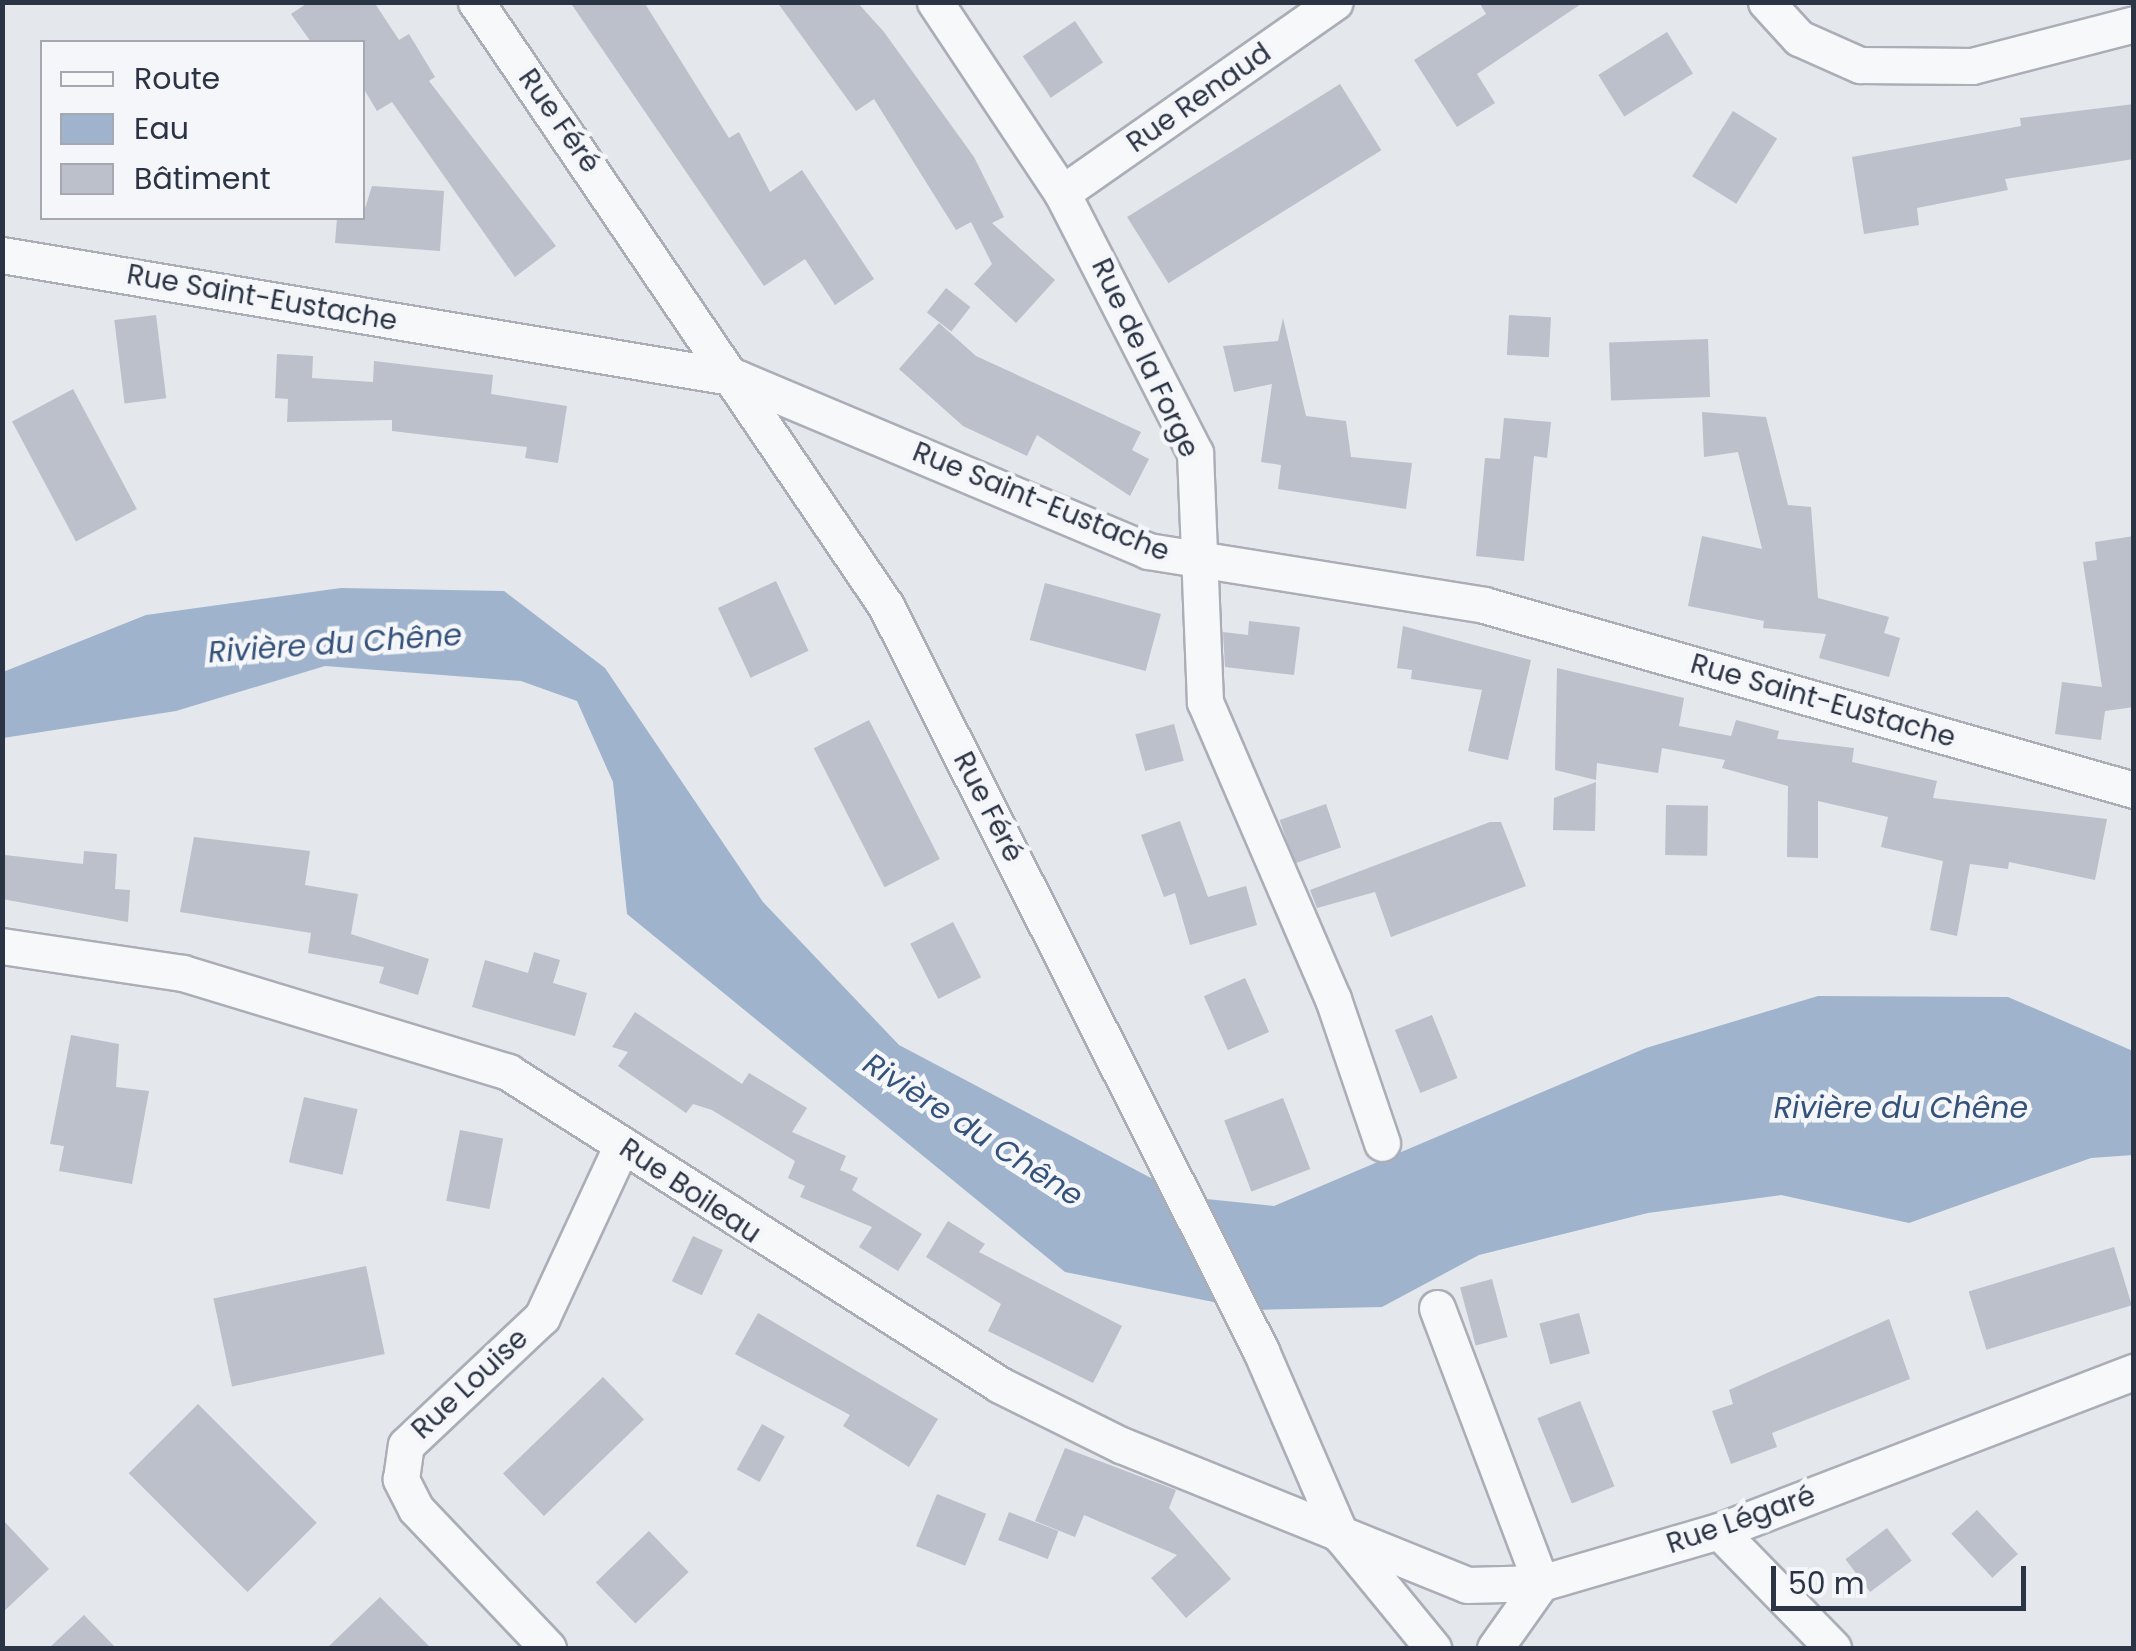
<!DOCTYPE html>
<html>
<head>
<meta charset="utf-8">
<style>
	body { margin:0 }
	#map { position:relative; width:2136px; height:1651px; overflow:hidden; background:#e4e7ec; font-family:Poppins,sans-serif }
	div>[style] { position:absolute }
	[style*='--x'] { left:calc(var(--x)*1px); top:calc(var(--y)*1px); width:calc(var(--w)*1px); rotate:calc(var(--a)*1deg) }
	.water>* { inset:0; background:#9fb4cc }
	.building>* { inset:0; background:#bbc0ca; transform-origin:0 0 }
	.roads { filter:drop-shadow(2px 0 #a9aeb7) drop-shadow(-2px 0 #a9aeb7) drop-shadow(0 2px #a9aeb7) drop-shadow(0 -2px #a9aeb7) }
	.minor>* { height:35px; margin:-17.5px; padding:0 17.5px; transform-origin:17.5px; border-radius:17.5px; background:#f7f8fa }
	span { translate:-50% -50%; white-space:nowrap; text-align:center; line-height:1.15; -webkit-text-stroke:9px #f4f6f9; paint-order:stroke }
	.street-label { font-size:28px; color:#2b3445 }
	.water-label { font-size:30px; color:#34527a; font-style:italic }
	.frame { position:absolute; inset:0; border:5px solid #2b3445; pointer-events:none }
	.legend { position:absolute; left:40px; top:40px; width:325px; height:180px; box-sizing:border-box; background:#f4f6f9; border:2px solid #a4a8b1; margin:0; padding:12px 18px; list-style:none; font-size:30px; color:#2b3445 }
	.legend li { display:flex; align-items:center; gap:20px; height:50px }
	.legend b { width:50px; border:2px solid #a4a8b1 }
	.scale { position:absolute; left:1771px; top:1566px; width:255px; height:45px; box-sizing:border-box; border:5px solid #2b3445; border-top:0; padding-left:12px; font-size:30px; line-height:35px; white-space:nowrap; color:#2b3445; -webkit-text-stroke:8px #f4f6f9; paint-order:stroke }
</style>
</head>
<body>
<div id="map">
	<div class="water">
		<div style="clip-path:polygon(341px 588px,504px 591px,605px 668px,763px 902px,899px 1045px,1187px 1197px,1274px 1206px,1646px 1048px,1818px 996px,2008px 997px,2133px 1051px,2133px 1155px,2091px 1158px,1909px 1223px,1781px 1195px,1648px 1213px,1479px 1255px,1382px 1307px,1253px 1310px,1065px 1272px,627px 914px,613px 782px,577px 701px,521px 681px,325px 666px,176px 711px,3px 738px,3px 672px,146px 615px)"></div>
	</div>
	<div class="building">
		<div style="clip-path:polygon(309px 2px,374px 2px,399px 40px,409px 34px,435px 77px,429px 81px,556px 246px,515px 277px,392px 102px,377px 111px,362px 86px,362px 42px,311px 42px,291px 14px)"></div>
		<div style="clip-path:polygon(570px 2px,644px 2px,729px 138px,739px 132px,770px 192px,802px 170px,874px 279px,835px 305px,805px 259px,764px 286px)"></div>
		<div style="clip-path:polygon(777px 2px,857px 2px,884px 32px,974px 157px,1004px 217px,992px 223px,1055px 280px,1016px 323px,974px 284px,992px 264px,971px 222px,956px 230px,874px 99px,856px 111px)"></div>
		<div style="clip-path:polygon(1479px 2px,1584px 2px,1477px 74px,1495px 103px,1457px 127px,1414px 60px,1486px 14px)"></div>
		<div style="left:1075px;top:21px;width:50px;height:63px;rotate:56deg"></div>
		<div style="left:1667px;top:32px;width:49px;height:81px;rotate:58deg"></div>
		<div style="left:1340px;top:84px;width:78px;height:251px;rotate:58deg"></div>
		<div style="clip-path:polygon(2134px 104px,2134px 159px,2005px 179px,2008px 190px,1917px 208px,1919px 225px,1864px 234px,1852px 157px,2021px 126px,2020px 118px)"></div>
		<div style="left:1733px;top:111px;width:52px;height:77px;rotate:32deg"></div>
		<div style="clip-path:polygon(372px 186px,444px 191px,440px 251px,335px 243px,337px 218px,362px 218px)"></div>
		<div style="left:946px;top:288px;width:31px;height:31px;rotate:38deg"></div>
		<div style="left:156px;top:315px;width:84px;height:42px;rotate:83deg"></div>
		<div style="left:1509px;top:315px;width:42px;height:40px;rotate:3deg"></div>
		<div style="clip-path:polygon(1283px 318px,1306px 416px,1346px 421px,1351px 457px,1412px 463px,1406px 509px,1278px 489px,1281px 465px,1261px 462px,1272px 384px,1234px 392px,1223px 346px,1278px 341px)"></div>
		<div style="clip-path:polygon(939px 323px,976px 356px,1141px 432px,1132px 450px,1149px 459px,1130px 496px,1037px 435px,1027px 456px,963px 426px,899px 369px)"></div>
		<div style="left:1708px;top:339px;width:58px;height:99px;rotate:88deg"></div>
		<div style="clip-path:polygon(277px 354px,313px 356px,312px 378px,373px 382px,374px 361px,493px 375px,491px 394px,567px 406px,558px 463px,525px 458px,527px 447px,392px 431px,392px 420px,287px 422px,288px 399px,275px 398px)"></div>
		<div style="left:73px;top:389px;width:136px;height:69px;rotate:62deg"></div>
		<div style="clip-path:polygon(1702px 412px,1766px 417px,1788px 505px,1811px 507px,1818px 598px,1889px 617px,1884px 633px,1900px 638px,1889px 677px,1819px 658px,1826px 634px,1763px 628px,1764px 621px,1688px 606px,1702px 536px,1762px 549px,1738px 452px,1704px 457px)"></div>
		<div style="clip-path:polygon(1504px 418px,1551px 422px,1547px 458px,1534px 456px,1524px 561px,1476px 556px,1485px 458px,1500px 459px)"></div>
		<div style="clip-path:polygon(2134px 536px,2134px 707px,2105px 711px,2101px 740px,2055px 734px,2062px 682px,2102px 687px,2083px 562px,2097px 560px,2095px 542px)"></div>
		<div style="left:776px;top:581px;width:77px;height:64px;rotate:65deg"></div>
		<div style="left:1045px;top:583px;width:120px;height:59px;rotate:15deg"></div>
		<div style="clip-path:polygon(1249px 621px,1300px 627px,1294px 675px,1225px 667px,1223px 632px,1248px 635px)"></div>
		<div style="clip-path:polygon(1403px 626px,1531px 660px,1508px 760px,1468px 751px,1482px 690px,1411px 679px,1412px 670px,1397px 668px)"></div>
		<div style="clip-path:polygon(1557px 668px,1684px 698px,1679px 726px,1731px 736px,1736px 720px,1779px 731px,1777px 739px,1854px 748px,1852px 762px,1937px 781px,1933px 798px,2107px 819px,2095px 880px,2009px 862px,2008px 869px,1970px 864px,1957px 936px,1930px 930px,1943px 861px,1881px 847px,1888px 817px,1818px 801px,1818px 858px,1787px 857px,1788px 786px,1722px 768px,1725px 760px,1662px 748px,1658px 773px,1597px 763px,1596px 780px,1555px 770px)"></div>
		<div style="left:869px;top:720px;width:156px;height:62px;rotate:63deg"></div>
		<div style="left:1174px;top:724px;width:38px;height:40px;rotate:75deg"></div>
		<div style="clip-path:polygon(1596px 782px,1595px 831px,1553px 830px,1554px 798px)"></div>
		<div style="left:1326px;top:804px;width:46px;height:49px;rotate:71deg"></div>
		<div style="left:1666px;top:805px;width:42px;height:50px;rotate:1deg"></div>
		<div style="clip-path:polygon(1180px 821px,1208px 897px,1246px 886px,1257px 925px,1190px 945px,1175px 893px,1164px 897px,1141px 835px)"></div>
		<div style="clip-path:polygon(1490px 822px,1501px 822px,1526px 886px,1391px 937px,1375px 892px,1317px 908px,1310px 890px)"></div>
		<div style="clip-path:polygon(194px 837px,310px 851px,305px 885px,358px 894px,351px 934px,429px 959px,418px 995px,379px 983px,384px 967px,308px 953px,311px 933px,180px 912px)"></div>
		<div style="clip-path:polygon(84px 851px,117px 854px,115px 889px,130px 890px,128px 922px,2px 899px,5px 855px,83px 864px)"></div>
		<div style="left:953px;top:922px;width:62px;height:48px;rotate:63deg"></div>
		<div style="clip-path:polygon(534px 952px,560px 960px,553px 983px,587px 993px,575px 1036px,472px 1007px,485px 960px,528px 973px)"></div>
		<div style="left:1245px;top:978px;width:59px;height:45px;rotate:66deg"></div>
		<div style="clip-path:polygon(635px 1012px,742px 1084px,749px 1073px,807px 1108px,792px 1132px,846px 1156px,840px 1170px,858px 1178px,852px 1190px,922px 1234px,898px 1271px,859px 1247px,872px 1227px,800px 1197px,805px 1186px,788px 1178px,795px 1161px,712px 1110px,693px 1104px,686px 1113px,618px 1066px,628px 1052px,612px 1047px)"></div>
		<div style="left:1432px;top:1015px;width:68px;height:40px;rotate:68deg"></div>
		<div style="clip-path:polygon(71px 1035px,119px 1044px,116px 1087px,149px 1091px,132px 1184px,59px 1171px,64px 1146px,50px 1144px)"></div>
		<div style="left:304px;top:1097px;width:55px;height:67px;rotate:13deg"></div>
		<div style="left:1283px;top:1098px;width:76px;height:63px;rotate:69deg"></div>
		<div style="left:460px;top:1130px;width:44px;height:72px;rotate:11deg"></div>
		<div style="clip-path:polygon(948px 1221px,985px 1244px,979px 1252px,1122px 1326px,1093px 1383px,988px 1331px,1001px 1304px,926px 1257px)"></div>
		<div style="left:693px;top:1236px;width:33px;height:50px;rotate:25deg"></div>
		<div style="left:2114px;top:1247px;width:61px;height:152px;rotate:73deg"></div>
		<div style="left:366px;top:1266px;width:90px;height:156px;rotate:78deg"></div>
		<div style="left:1492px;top:1279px;width:60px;height:33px;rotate:75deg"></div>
		<div style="clip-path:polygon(758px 1313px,938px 1419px,909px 1467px,843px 1426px,850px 1415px,735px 1354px)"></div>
		<div style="left:1579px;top:1313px;width:42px;height:41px;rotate:75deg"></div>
		<div style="clip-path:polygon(1889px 1319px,1910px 1379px,1772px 1433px,1777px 1447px,1731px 1464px,1712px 1411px,1733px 1404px,1729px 1390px)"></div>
		<div style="left:603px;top:1377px;width:59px;height:139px;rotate:46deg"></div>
		<div style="left:1580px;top:1401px;width:92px;height:46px;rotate:68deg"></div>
		<div style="left:198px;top:1404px;width:168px;height:98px;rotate:45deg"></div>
		<div style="left:762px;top:1424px;width:26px;height:52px;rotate:29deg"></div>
		<div style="clip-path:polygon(1065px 1448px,1176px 1490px,1169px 1508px,1231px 1579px,1186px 1618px,1151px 1578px,1177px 1555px,1084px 1515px,1075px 1537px,1035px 1521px)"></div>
		<div style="left:937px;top:1494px;width:53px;height:56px;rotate:22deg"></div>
		<div style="left:1977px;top:1510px;width:60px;height:35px;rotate:47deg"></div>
		<div style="left:1009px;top:1512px;width:53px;height:30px;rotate:21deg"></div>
		<div style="clip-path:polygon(2px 1519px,49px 1569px,2px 1613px)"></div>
		<div style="left:1887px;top:1528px;width:41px;height:52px;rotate:53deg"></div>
		<div style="left:649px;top:1531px;width:57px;height:74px;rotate:46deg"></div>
		<div style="clip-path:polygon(380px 1597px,431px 1648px,327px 1648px)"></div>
		<div style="clip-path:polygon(84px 1615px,116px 1648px,49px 1648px)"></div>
	</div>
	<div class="roads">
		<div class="minor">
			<div style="--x:476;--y:2;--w:730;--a:55.83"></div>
			<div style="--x:886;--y:606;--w:834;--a:63.28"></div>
			<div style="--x:1261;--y:1351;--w:202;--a:66.6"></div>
			<div style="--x:1341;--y:1536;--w:145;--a:50.6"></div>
			<div style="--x:935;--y:2;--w:229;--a:56.4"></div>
			<div style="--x:1062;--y:193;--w:292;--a:62.9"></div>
			<div style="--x:1195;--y:453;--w:249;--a:87.7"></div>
			<div style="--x:1205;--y:702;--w:323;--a:66.7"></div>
			<div style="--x:1333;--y:999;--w:152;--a:71.2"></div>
			<div style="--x:1766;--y:2;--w:49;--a:47.5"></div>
			<div style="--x:1799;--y:38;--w:67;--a:23.9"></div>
			<div style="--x:1860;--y:65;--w:112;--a:0.5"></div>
			<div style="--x:1972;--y:66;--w:167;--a:-14.5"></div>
			<div style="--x:1062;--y:193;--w:333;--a:-35"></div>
			<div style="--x:2;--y:255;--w:745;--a:9.5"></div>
			<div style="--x:737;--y:378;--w:446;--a:22.8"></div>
			<div style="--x:1148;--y:551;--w:340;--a:9.1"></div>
			<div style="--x:1484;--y:605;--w:676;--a:15.89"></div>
			<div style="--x:2;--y:946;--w:183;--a:8.5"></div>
			<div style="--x:183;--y:973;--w:340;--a:16.9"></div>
			<div style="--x:508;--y:1072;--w:583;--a:32.46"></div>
			<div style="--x:1000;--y:1385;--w:135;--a:26.4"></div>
			<div style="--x:1121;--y:1445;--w:373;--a:22"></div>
			<div style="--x:1467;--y:1585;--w:74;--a:-1.5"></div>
			<div style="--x:1541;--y:1583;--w:185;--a:-16.3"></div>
			<div style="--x:1719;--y:1531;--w:444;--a:-21"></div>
			<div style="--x:1437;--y:1308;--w:294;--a:69.3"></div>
			<div style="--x:1719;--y:1531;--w:163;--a:45.7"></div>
			<div style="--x:548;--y:1648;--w:192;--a:-133.5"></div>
			<div style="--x:416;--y:1509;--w:34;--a:-117"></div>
			<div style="--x:401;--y:1479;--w:34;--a:-82"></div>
			<div style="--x:406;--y:1445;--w:187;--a:-43.3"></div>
			<div style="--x:542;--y:1317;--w:190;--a:-65.1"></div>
			<div style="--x:1495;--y:1648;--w:80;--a:-54.7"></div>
		</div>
	</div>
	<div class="street-label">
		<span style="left:1199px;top:98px;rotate:-35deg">Rue Renaud</span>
		<span style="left:559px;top:121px;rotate:55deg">Rue Féré</span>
		<span style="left:262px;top:298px;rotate:10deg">Rue Saint-Eustache</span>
		<span style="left:1145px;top:358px;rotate:65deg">Rue de la Forge</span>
		<span style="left:1041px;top:502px;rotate:22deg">Rue Saint-Eustache</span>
		<span style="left:1823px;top:701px;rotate:16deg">Rue Saint-Eustache</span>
		<span style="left:988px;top:807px;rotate:63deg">Rue Féré</span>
		<span style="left:690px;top:1191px;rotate:34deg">Rue Boileau</span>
		<span style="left:470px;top:1384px;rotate:-43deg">Rue Louise</span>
		<span style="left:1741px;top:1520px;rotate:-19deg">Rue Légaré</span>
	</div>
	<div class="water-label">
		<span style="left:335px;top:644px;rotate:-4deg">Rivière du Chêne</span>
		<span style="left:1901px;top:1108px">Rivière du Chêne</span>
		<span style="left:973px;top:1130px;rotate:33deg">Rivière du Chêne</span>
	</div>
	<div class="frame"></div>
	<ul class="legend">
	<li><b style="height:12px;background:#f7f8fa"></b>Route</li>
	<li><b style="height:28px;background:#9fb4cc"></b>Eau</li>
	<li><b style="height:28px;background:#bbc0ca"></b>Bâtiment</li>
	</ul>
	<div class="scale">50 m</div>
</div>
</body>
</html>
